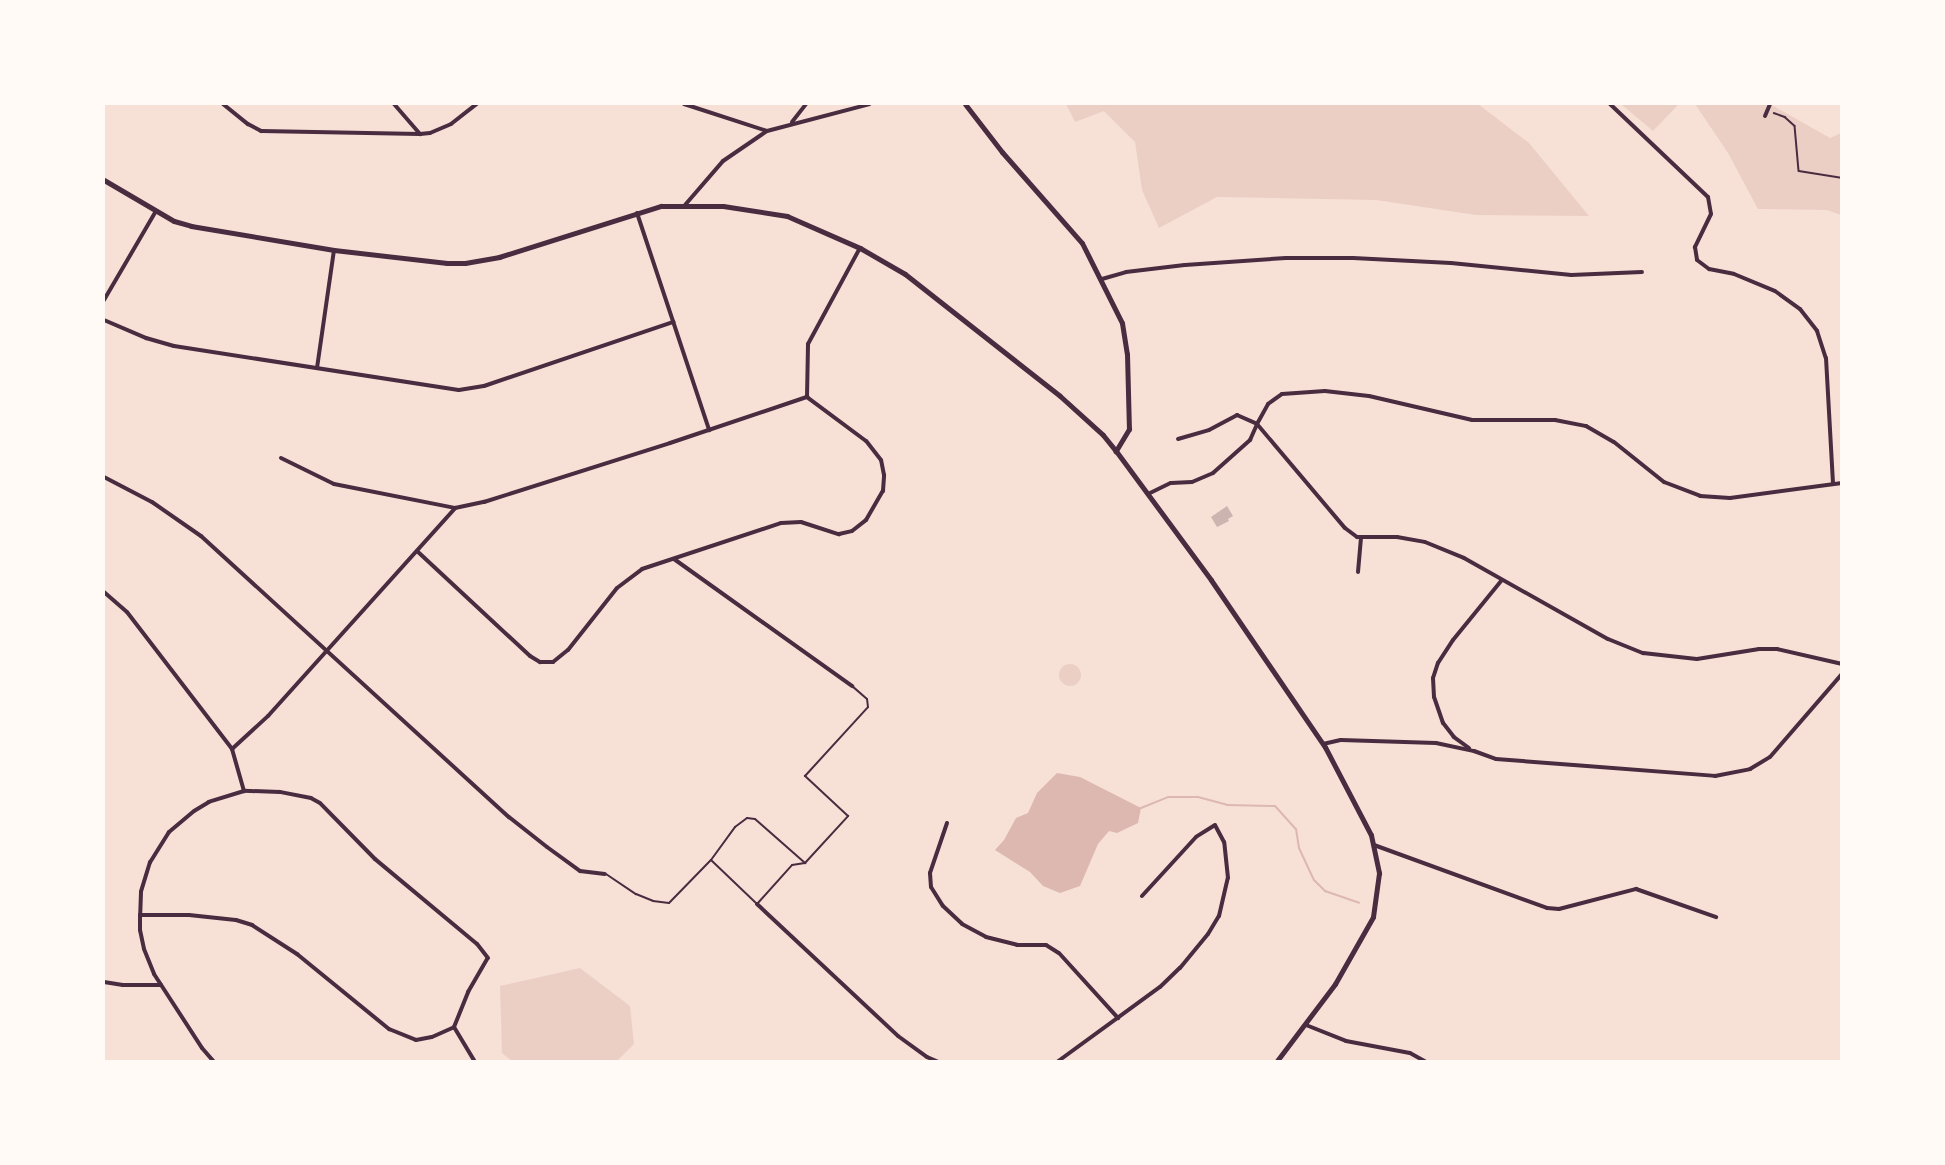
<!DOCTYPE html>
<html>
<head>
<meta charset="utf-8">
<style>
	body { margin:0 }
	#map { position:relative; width:1945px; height:1165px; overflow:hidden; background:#f7e1d7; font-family:"Golos Text",sans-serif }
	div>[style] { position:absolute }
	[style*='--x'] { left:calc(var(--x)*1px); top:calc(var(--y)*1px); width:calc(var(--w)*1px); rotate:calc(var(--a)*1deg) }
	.green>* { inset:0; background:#ebcfc5 }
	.round { border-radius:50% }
	.water>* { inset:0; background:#dcb8b0 }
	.stream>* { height:2px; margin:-1px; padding:0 1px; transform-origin:1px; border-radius:1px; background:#dcb8b0 }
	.building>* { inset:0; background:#ccb4b1 }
	.path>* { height:1.5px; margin:-0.75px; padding:0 0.75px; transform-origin:0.75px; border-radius:0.75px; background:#4a2c40 }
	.service>* { height:2px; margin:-1px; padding:0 1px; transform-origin:1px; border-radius:1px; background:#4a2c40 }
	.minor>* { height:4px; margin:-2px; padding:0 2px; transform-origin:2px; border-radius:2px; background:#4a2c40 }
	.tertiary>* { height:5px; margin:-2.5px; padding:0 2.5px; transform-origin:2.5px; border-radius:2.5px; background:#4a2c40 }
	span { translate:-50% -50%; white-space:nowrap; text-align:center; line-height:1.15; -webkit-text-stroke:5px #fffaf5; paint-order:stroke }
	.frame { position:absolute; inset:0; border:105px solid #fffaf5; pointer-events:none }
</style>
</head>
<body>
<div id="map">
	<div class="green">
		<div style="clip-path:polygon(1066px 104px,1478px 104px,1529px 143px,1589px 216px,1476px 215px,1376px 200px,1217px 197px,1159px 228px,1142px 190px,1135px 142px,1104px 111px,1075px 122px)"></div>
		<div style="clip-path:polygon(1621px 104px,1679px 104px,1653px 131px)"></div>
		<div style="clip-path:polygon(1695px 104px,1770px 104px,1830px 138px,1841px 133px,1841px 215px,1827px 210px,1758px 209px,1728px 153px)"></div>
		<div class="round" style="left:1059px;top:664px;width:22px;height:22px"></div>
		<div style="clip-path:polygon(580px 968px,630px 1006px,634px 1044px,617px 1061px,512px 1061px,502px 1053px,500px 986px)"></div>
	</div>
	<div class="water">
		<div style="clip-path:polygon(1057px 773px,1080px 777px,1141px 808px,1138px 823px,1117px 833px,1109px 831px,1098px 844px,1080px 886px,1060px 893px,1043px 886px,1030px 872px,995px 850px,1004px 840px,1016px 818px,1028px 813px,1037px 793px)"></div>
	</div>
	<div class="stream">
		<div style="--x:1141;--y:808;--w:29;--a:-22"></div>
		<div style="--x:1168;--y:797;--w:30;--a:0"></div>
		<div style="--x:1198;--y:797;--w:30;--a:15"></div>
		<div style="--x:1227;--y:805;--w:48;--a:1.2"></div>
		<div style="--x:1275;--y:806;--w:31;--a:48"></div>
		<div style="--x:1296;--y:829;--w:19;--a:81"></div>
		<div style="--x:1299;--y:848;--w:35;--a:65"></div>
		<div style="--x:1314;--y:880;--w:16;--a:45"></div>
		<div style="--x:1325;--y:891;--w:36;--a:19"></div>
	</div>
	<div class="building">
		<div style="clip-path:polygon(1227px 506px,1233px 516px,1228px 519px,1229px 521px,1217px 527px,1211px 517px)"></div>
	</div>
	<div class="path">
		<div style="--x:1774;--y:113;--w:12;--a:20"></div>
		<div style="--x:1785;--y:117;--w:13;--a:42"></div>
		<div style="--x:1795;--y:126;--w:45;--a:84.9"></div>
		<div style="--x:1799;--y:171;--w:44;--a:9.2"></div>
	</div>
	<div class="service">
		<div style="--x:711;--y:860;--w:64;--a:43.7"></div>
		<div style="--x:757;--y:904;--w:52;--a:-48.1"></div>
		<div style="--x:792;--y:865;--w:13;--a:-9"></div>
		<div style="--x:606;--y:874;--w:36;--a:34"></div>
		<div style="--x:636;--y:894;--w:18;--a:22"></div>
		<div style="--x:653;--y:901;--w:16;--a:7"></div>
		<div style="--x:669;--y:903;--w:60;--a:-45.7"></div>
		<div style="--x:711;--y:860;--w:41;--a:-54"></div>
		<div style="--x:735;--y:827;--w:15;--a:-37"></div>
		<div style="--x:747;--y:818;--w:8;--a:7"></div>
		<div style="--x:755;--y:819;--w:67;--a:41.3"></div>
		<div style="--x:805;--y:863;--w:64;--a:-47.5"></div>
		<div style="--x:848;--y:816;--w:59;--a:-137.1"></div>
		<div style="--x:805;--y:776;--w:93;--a:-47.6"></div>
		<div style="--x:868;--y:707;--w:8;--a:-97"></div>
		<div style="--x:867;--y:699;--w:20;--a:-139"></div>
	</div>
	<div class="minor">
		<div style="--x:223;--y:104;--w:32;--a:39"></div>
		<div style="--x:248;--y:124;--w:15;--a:28"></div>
		<div style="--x:261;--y:131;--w:159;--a:1.1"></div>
		<div style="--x:420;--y:134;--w:10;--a:-6"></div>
		<div style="--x:430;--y:133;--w:23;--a:-23"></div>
		<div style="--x:451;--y:124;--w:33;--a:-38"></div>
		<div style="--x:394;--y:104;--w:40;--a:49"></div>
		<div style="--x:684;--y:104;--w:87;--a:18"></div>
		<div style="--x:1610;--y:104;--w:135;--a:43.5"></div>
		<div style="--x:1708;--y:197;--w:17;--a:80"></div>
		<div style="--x:1711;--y:214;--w:37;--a:116"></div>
		<div style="--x:1695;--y:247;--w:13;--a:81"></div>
		<div style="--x:1697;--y:260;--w:15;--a:37"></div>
		<div style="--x:1709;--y:269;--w:25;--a:11"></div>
		<div style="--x:1734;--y:274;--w:44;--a:22.5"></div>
		<div style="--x:1775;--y:291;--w:31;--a:36"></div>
		<div style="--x:1800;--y:309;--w:28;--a:52"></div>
		<div style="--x:1817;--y:331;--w:28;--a:72"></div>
		<div style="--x:1826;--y:358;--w:126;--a:86.8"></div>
		<div style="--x:1765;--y:116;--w:13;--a:-67"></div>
		<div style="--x:792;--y:122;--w:23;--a:-52"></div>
		<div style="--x:685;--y:205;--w:58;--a:-49.2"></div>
		<div style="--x:723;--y:161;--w:53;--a:-34.3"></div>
		<div style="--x:767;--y:131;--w:106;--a:-14.7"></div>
		<div style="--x:637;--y:213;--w:229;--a:71.6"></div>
		<div style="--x:1102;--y:279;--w:25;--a:-16"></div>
		<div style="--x:1126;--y:272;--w:59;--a:-6.8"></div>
		<div style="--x:1185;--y:265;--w:101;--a:-4"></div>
		<div style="--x:1286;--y:258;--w:67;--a:0"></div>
		<div style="--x:1353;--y:258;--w:98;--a:2.9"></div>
		<div style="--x:1451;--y:263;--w:121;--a:5.7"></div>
		<div style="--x:1571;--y:275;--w:71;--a:-2.4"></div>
		<div style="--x:104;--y:300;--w:103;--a:-59.7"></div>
		<div style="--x:104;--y:320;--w:46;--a:23.2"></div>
		<div style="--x:146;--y:338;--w:29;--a:16"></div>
		<div style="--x:174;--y:346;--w:288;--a:8.8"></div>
		<div style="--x:459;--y:390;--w:25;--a:-9"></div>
		<div style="--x:484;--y:386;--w:200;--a:-18.7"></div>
		<div style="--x:317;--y:368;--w:119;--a:-81.8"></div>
		<div style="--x:807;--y:397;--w:53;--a:-88.9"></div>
		<div style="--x:808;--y:344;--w:109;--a:-61.6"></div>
		<div style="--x:1178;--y:439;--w:32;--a:-16"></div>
		<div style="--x:1209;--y:430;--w:32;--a:-28"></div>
		<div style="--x:1237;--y:415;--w:22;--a:24"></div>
		<div style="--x:1257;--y:424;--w:23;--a:-61"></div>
		<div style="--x:1268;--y:404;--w:17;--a:-36"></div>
		<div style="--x:1282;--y:394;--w:43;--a:-4"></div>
		<div style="--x:1325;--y:391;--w:44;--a:6.5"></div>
		<div style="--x:1369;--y:396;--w:106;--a:13.1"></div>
		<div style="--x:1472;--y:420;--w:83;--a:0"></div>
		<div style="--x:1555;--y:420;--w:32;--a:11"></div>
		<div style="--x:1586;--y:426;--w:32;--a:30"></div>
		<div style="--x:1614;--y:442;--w:64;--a:38.7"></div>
		<div style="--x:1664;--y:482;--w:39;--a:21"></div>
		<div style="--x:1700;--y:496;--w:30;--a:4"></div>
		<div style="--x:1730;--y:498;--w:113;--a:-7.6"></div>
		<div style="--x:281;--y:458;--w:59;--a:26.1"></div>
		<div style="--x:334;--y:484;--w:123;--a:11.2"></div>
		<div style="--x:104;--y:477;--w:54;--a:27.5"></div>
		<div style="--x:152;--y:502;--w:60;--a:34.8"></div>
		<div style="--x:201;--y:536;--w:417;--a:42.4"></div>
		<div style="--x:509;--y:817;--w:48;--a:38.3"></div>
		<div style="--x:547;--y:847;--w:41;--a:36"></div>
		<div style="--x:580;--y:871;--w:25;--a:7"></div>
		<div style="--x:1148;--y:494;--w:25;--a:-26"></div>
		<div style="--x:1171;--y:483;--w:21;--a:-3"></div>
		<div style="--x:1192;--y:482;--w:23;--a:-23"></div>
		<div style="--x:1213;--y:473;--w:50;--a:-41.7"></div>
		<div style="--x:1250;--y:440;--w:17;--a:-66"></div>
		<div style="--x:1257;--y:424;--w:136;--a:49.8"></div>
		<div style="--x:1345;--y:528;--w:15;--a:37"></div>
		<div style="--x:1357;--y:537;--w:40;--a:0"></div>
		<div style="--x:1397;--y:537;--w:28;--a:10"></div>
		<div style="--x:1425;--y:542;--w:42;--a:22.3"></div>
		<div style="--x:1464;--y:558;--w:165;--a:29.4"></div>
		<div style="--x:1608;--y:639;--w:38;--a:22"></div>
		<div style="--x:1643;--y:653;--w:54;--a:6.3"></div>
		<div style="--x:1697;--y:659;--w:63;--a:-9.2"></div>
		<div style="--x:1759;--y:649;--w:18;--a:0"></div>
		<div style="--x:1777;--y:649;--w:67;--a:13"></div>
		<div style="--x:417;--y:551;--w:154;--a:42.9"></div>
		<div style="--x:530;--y:656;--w:12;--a:31"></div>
		<div style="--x:540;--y:662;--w:13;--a:0"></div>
		<div style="--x:553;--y:662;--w:19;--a:-39"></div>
		<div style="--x:568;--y:650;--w:79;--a:-51.7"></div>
		<div style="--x:617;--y:588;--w:31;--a:-37"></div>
		<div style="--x:642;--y:569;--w:146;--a:-18.3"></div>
		<div style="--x:781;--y:523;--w:20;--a:-3"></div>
		<div style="--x:801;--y:522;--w:40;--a:18"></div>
		<div style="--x:839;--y:534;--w:13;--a:-13"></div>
		<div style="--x:852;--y:531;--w:18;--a:-38"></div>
		<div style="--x:866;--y:520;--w:34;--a:-60"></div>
		<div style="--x:883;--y:491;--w:16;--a:-86"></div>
		<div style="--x:884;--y:475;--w:15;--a:-101"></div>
		<div style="--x:881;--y:460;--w:24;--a:-128"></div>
		<div style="--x:866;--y:441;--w:74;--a:-143.3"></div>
		<div style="--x:674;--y:559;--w:219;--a:35.5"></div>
		<div style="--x:1358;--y:572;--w:34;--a:-85"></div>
		<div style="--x:104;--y:592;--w:30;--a:41"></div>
		<div style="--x:127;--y:612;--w:173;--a:52.5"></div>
		<div style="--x:232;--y:749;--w:44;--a:74.1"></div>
		<div style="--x:1323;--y:744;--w:18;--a:-13"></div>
		<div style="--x:1341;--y:740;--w:95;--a:1.8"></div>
		<div style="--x:1436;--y:743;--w:39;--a:12"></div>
		<div style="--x:1474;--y:751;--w:23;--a:20"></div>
		<div style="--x:1496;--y:759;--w:220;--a:4.4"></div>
		<div style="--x:1715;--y:776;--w:36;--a:-11"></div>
		<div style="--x:1750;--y:769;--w:23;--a:-31"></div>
		<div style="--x:1770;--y:757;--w:110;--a:-49.1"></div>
		<div style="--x:1469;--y:748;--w:19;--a:-144"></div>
		<div style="--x:1454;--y:737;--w:18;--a:-128"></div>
		<div style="--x:1443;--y:723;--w:28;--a:-109"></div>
		<div style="--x:1434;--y:697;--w:19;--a:-93"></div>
		<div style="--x:1433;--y:678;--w:16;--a:-72"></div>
		<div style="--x:1438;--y:663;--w:27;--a:-57"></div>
		<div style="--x:1453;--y:640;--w:77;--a:-50.8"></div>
		<div style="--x:232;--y:749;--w:49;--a:-42.5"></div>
		<div style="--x:268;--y:716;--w:280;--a:-48"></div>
		<div style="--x:455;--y:508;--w:30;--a:-12"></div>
		<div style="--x:484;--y:502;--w:195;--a:-17.6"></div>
		<div style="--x:670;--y:443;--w:145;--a:-18.6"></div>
		<div style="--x:947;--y:823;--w:53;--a:108.8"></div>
		<div style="--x:930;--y:873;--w:14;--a:86"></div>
		<div style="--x:931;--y:887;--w:22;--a:58"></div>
		<div style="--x:943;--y:906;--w:26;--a:43"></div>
		<div style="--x:962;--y:924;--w:27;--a:28"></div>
		<div style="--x:986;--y:937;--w:32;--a:14"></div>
		<div style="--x:1017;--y:945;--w:29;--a:0"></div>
		<div style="--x:1046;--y:945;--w:15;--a:32"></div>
		<div style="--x:1059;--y:953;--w:88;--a:47.8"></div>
		<div style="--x:1374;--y:845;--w:184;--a:20"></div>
		<div style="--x:1547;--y:908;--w:12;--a:5"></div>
		<div style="--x:1559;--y:909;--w:80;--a:-14.6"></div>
		<div style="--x:1636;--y:889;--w:85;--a:19.3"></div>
		<div style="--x:757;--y:904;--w:193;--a:43.1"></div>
		<div style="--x:898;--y:1036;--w:36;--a:36"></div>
		<div style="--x:927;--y:1057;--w:12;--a:24"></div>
		<div style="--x:140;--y:915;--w:49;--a:0"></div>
		<div style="--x:189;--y:915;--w:47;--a:6.1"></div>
		<div style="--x:236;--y:920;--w:17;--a:17"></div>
		<div style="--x:252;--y:925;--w:54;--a:32.8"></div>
		<div style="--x:297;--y:954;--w:119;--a:39.2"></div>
		<div style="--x:389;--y:1029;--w:29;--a:22"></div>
		<div style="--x:416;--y:1040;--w:16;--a:-11"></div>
		<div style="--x:432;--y:1037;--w:24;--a:-24"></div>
		<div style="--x:454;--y:1027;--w:38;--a:-68"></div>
		<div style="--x:468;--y:992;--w:39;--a:-60"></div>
		<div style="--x:488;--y:958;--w:18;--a:-128"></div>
		<div style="--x:477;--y:944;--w:133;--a:-140.2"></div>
		<div style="--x:375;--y:859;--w:78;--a:-134.5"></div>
		<div style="--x:320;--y:803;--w:10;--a:-151"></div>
		<div style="--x:311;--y:798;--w:32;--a:-169"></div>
		<div style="--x:280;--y:792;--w:36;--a:-178"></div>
		<div style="--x:244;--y:791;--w:37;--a:163"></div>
		<div style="--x:209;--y:802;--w:17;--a:149"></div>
		<div style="--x:194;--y:811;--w:33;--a:140"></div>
		<div style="--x:169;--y:832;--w:36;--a:122"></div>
		<div style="--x:150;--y:862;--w:31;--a:107"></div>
		<div style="--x:141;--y:892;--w:23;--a:92"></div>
		<div style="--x:140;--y:915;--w:15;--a:90"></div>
		<div style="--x:140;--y:930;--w:19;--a:78"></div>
		<div style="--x:144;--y:949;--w:27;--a:68"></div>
		<div style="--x:154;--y:974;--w:88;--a:57"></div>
		<div style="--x:202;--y:1048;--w:18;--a:49"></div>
		<div style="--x:104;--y:982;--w:19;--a:9"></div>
		<div style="--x:123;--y:985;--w:38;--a:0"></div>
		<div style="--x:1306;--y:1025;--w:43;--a:21.8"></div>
		<div style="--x:1346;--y:1041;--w:65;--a:10.6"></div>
		<div style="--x:1410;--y:1053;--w:18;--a:29"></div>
		<div style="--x:454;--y:1027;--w:41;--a:59"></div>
		<div style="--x:1057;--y:1062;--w:127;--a:-36.1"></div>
		<div style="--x:1160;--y:987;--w:28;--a:-44"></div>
		<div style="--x:1180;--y:968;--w:44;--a:-50.5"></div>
		<div style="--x:1208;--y:934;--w:21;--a:-59"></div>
		<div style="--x:1219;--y:916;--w:39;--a:-77"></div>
		<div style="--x:1228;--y:878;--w:36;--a:-96"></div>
		<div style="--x:1224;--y:842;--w:19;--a:-118"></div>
		<div style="--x:1215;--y:825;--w:22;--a:148"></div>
		<div style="--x:1196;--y:837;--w:80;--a:132.5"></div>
	</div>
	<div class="tertiary">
		<div style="--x:965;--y:104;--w:61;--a:52.4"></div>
		<div style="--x:1002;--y:152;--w:121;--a:48.7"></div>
		<div style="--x:1082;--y:243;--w:89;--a:63.4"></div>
		<div style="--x:1122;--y:323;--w:31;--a:81"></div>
		<div style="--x:1127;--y:354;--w:75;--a:88.5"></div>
		<div style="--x:1129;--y:429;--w:26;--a:121"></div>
		<div style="--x:1116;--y:451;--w:160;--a:53.6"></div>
		<div style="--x:1211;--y:580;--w:202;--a:55.7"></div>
		<div style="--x:1325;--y:747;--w:99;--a:62.4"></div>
		<div style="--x:1371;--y:835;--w:39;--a:78"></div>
		<div style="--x:1379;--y:873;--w:44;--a:97.8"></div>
		<div style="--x:1373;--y:917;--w:77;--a:119.6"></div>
		<div style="--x:1335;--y:984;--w:98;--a:127.1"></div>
		<div style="--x:104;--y:180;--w:81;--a:30.4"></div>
		<div style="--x:174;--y:221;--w:18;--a:16"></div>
		<div style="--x:191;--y:226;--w:145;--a:9.5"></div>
		<div style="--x:334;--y:250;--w:114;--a:6.6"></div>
		<div style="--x:447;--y:263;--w:18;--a:0"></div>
		<div style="--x:465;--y:263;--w:35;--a:-10"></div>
		<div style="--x:499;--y:257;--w:170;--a:-17.5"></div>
		<div style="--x:661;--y:206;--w:62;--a:0"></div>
		<div style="--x:723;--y:206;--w:65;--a:8.9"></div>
		<div style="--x:787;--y:216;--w:80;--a:23.7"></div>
		<div style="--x:860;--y:248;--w:52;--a:30"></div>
		<div style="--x:905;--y:274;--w:197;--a:38.2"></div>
		<div style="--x:1060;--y:396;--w:58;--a:42.2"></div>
		<div style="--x:1103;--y:435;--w:21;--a:51"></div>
	</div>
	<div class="frame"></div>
</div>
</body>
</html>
